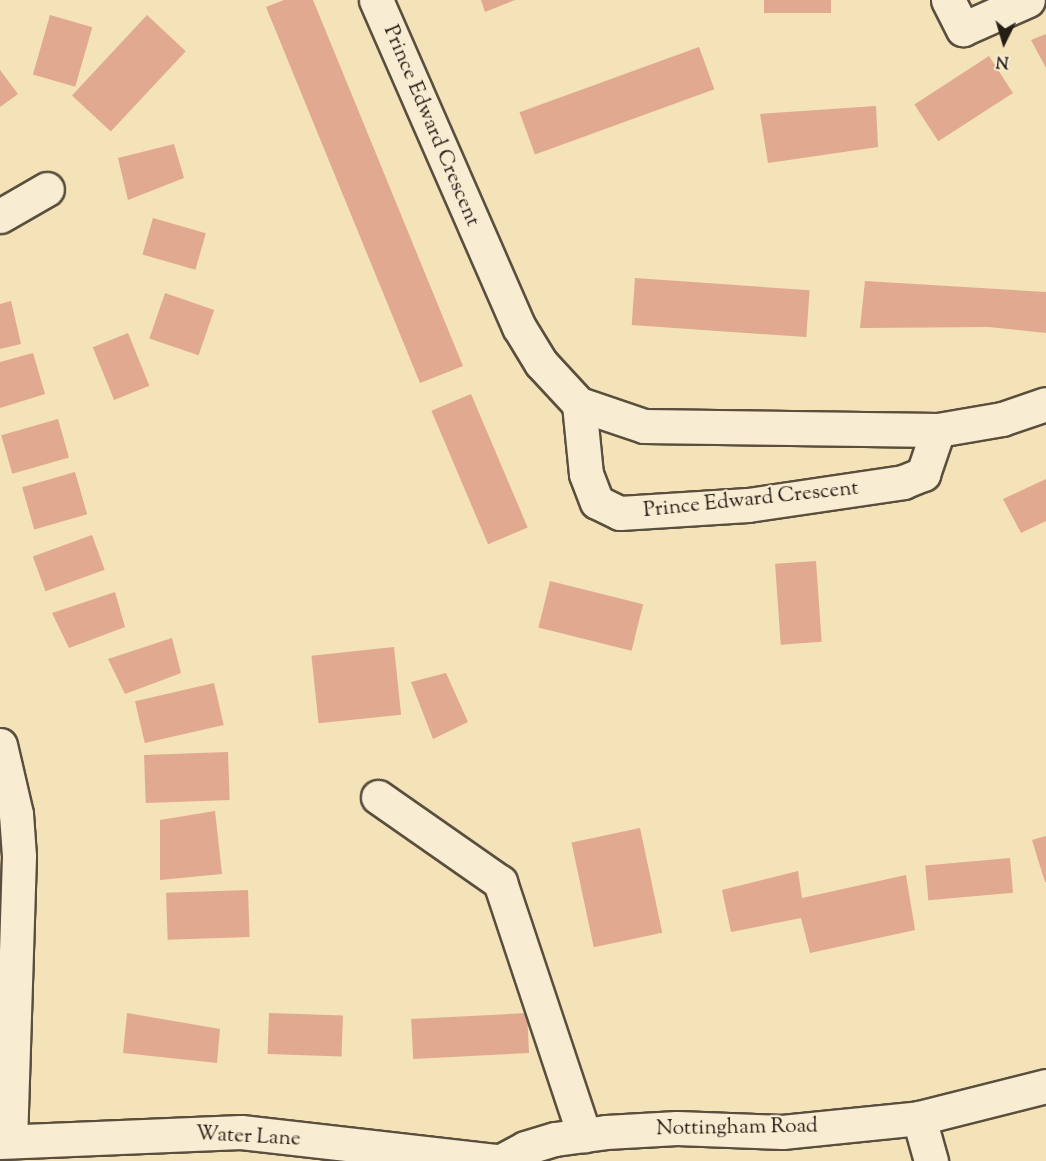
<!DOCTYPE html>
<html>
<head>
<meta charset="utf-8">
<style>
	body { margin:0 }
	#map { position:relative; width:1046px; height:1161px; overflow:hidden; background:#f4e2b9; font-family:"Sorts Mill Goudy",serif }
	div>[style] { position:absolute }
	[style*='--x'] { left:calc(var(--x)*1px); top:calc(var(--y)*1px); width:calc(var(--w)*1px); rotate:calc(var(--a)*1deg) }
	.building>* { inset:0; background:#e1a98f; transform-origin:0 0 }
	.roads { filter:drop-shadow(2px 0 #5a4f3e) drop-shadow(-2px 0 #5a4f3e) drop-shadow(0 2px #5a4f3e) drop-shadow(0 -2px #5a4f3e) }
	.street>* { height:33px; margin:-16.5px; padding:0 16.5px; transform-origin:16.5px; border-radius:16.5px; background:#f8ecd2 }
	.secondary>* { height:33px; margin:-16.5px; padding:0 16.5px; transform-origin:16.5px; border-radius:16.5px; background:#f8ecd2 }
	span { translate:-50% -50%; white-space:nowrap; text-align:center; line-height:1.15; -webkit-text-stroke:4.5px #f8ecd2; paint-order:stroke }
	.street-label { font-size:21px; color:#261e15 }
	.north { position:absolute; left:974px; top:12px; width:60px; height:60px; -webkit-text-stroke:4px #f8ecd2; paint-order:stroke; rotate:185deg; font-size:16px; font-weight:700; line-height:24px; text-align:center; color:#261e15 }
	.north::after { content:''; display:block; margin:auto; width:21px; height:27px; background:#261e15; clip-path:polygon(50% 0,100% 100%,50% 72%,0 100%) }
</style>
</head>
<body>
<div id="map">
	<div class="building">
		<div style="clip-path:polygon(284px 0,313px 0,463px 366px,420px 383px,266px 7px)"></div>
		<div style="clip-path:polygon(481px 0,515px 0,485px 12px)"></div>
		<div style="left:764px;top:0;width:67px;height:13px"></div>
		<div style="left:50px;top:15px;width:44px;height:62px;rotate:16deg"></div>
		<div style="left:147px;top:15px;width:53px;height:110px;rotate:43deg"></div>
		<div style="clip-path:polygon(1046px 34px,1046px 68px,1031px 40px)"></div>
		<div style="left:699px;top:47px;width:45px;height:191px;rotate:70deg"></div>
		<div style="left:989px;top:56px;width:44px;height:89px;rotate:57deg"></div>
		<div style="clip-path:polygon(0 70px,18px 94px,0 107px)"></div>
		<div style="clip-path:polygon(876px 106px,878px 147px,768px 163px,760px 114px)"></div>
		<div style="clip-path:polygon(174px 144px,184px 178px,128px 200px,118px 158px)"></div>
		<div style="left:153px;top:218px;width:55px;height:38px;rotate:16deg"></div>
		<div style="left:635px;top:278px;width:175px;height:47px;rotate:4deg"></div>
		<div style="clip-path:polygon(865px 281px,1046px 292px,1046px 333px,989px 327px,860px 328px)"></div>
		<div style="left:165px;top:293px;width:52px;height:48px;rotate:19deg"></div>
		<div style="clip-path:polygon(11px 301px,21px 344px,0 349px,0 304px)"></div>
		<div style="left:128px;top:333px;width:57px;height:38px;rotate:68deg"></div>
		<div style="clip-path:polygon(33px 353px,45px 394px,0 408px,0 362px)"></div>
		<div style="left:471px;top:394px;width:145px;height:43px;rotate:67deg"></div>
		<div style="left:58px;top:419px;width:40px;height:59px;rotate:74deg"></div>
		<div style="left:75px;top:472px;width:44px;height:55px;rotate:74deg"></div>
		<div style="clip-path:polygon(1046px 479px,1046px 521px,1021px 533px,1003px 499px)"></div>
		<div style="left:92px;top:535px;width:37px;height:63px;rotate:70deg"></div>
		<div style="left:816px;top:561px;width:81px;height:41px;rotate:86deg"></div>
		<div style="left:550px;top:581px;width:96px;height:48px;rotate:14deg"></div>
		<div style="clip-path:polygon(115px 592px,125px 627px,69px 648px,52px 613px)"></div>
		<div style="clip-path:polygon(172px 638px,181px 673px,125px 694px,108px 659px)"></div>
		<div style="left:394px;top:647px;width:68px;height:83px;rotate:84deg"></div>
		<div style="clip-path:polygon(446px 673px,468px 722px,433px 739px,411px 682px)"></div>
		<div style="left:214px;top:683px;width:43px;height:81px;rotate:77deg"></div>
		<div style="left:228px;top:752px;width:48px;height:84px;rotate:88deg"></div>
		<div style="clip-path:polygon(215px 811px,222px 874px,160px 880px,160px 820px)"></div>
		<div style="left:640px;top:828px;width:107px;height:70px;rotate:78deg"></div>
		<div style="clip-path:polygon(1046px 836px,1046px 882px,1045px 882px,1032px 840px)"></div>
		<div style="left:1010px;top:858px;width:35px;height:85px;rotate:85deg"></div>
		<div style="clip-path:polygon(798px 871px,802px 898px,906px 875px,915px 930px,810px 953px,801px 918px,731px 932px,722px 890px)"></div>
		<div style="left:248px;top:890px;width:47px;height:82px;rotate:88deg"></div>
		<div style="clip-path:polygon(127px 1013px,220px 1029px,217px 1063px,123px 1053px)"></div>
		<div style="left:269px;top:1013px;width:74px;height:41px;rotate:2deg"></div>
		<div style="left:527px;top:1013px;width:40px;height:116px;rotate:87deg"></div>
	</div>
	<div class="roads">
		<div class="street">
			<div style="--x:376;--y:0;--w:357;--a:66.4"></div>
			<div style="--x:519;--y:327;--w:42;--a:58.6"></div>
			<div style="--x:541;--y:363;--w:56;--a:47.2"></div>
			<div style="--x:579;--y:404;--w:69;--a:18.7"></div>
			<div style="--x:644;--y:426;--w:294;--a:0.8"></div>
			<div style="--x:938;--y:430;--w:65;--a:-9.8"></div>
			<div style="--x:1002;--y:419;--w:46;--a:-18.8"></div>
			<div style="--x:948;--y:0;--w:33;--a:63"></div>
			<div style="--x:963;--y:29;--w:71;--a:-24"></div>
			<div style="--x:0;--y:216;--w:54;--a:-29.9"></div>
			<div style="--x:579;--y:404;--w:70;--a:84.3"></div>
			<div style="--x:586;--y:474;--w:30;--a:69"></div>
			<div style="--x:597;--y:502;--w:25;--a:26"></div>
			<div style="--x:620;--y:513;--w:128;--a:-3.6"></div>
			<div style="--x:748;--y:505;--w:157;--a:-8.4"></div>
			<div style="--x:903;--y:482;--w:22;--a:-22"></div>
			<div style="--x:923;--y:474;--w:46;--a:-71.2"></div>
			<div style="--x:0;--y:745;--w:71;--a:76.9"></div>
			<div style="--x:16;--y:814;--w:42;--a:85.9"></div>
			<div style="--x:19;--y:856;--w:285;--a:91.8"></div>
			<div style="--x:378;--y:797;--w:149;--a:34.9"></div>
			<div style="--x:500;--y:882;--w:267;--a:71.6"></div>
			<div style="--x:919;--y:1118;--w:45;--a:74.4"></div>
			<div style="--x:0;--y:1142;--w:241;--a:-2.4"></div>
			<div style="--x:241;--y:1132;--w:256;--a:6.5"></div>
		</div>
		<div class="secondary">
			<div style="--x:501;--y:1161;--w:27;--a:-28"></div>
			<div style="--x:525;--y:1148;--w:31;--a:-17"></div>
			<div style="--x:555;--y:1139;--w:51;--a:-7.8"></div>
			<div style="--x:606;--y:1132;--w:71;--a:-3.2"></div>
			<div style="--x:677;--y:1128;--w:105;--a:2.2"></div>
			<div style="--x:782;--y:1132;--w:138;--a:-5.8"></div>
			<div style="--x:919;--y:1118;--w:131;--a:-14.1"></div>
		</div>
	</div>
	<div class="street-label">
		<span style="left:431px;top:126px;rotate:67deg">Prince Edward Crescent</span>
		<span style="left:751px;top:500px;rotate:-6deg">Prince Edward Crescent</span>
		<span style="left:737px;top:1128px;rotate:-1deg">Nottingham Road</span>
		<span style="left:248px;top:1137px;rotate:3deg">Water Lane</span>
	</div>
	<div class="north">N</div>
</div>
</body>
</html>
